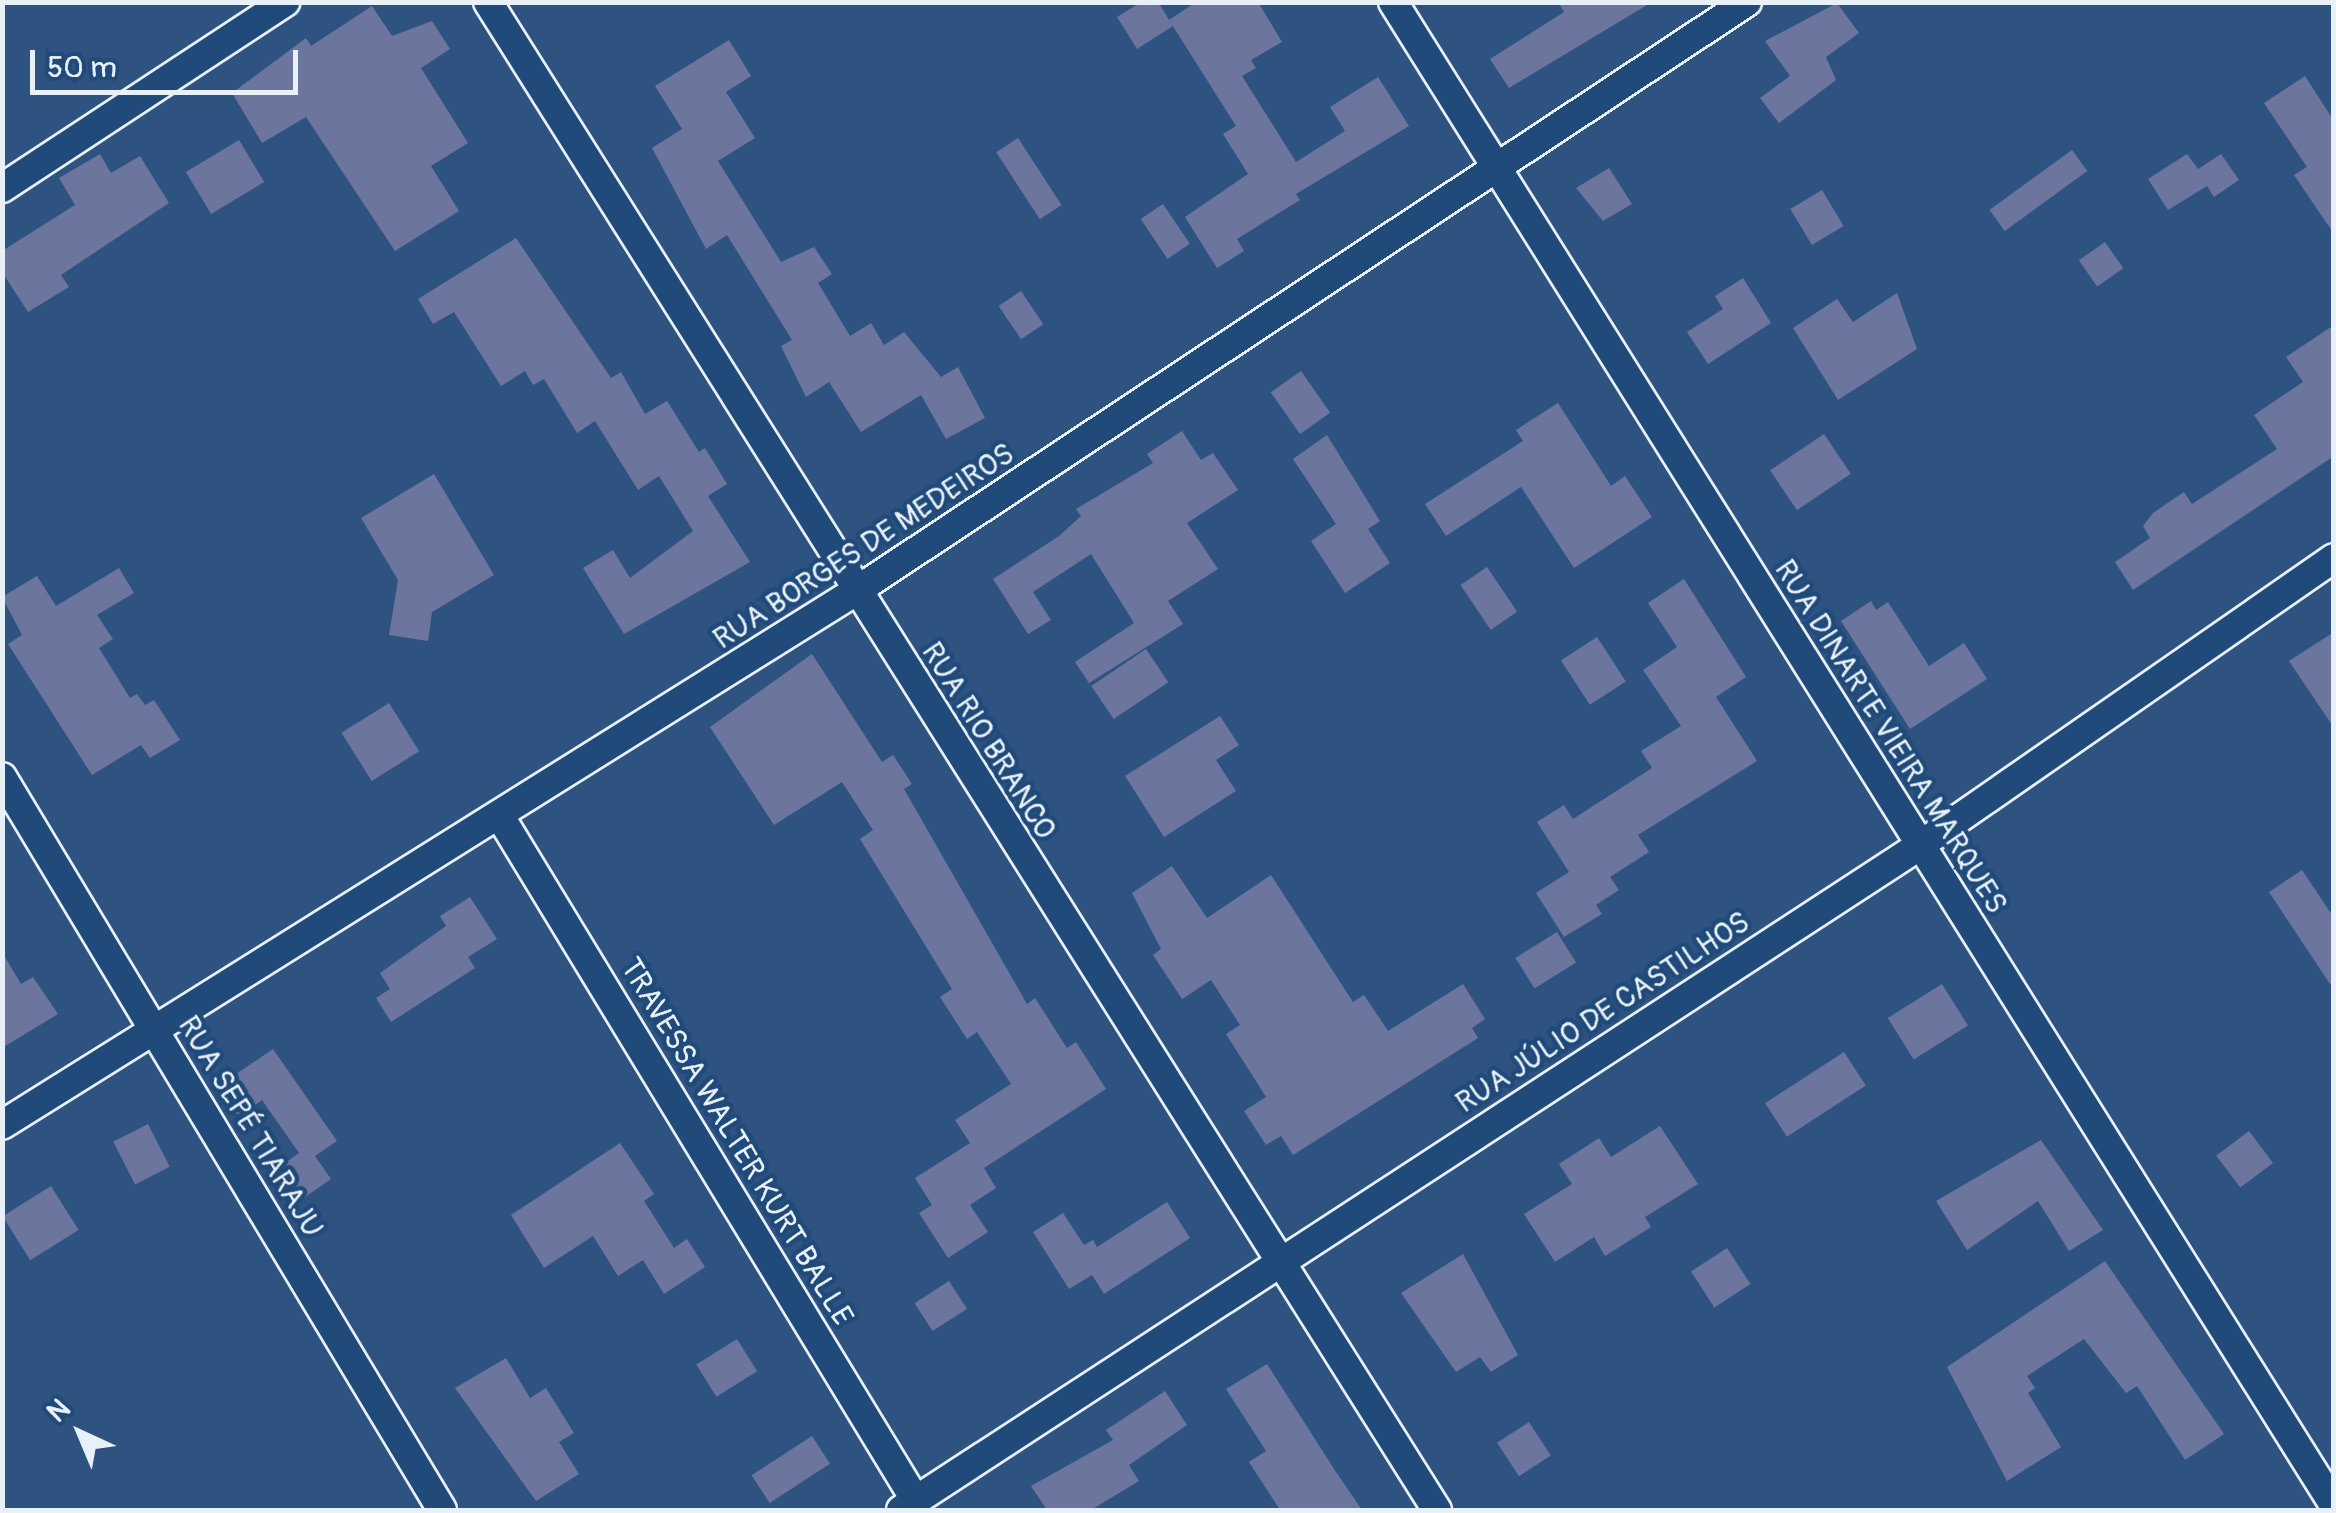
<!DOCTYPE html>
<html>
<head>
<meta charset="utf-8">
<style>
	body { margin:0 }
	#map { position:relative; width:2336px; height:1513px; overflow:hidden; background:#2e5381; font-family:Pangolin,sans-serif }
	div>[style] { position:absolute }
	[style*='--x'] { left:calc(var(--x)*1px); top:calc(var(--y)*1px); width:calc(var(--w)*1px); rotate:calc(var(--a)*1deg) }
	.building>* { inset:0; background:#6c759e; transform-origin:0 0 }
	.roads { filter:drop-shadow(2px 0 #e8f1f8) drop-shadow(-2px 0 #e8f1f8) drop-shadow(0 2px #e8f1f8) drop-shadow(0 -2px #e8f1f8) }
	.minor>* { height:28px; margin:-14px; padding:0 14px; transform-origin:14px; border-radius:14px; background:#1f4a7a }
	span { translate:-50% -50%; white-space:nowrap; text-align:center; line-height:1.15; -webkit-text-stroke:9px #1f4a7a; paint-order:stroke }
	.street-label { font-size:30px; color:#e8f1f8 }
	.frame { position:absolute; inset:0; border:5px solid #e8f1f8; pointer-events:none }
	.north { position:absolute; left:30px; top:1383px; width:100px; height:100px; -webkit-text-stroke:8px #1f4a7a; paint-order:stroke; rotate:316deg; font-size:28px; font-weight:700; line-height:40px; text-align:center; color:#e8f1f8 }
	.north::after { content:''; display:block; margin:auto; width:35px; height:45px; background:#e8f1f8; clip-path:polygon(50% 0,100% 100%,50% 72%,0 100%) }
	.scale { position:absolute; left:30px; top:50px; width:268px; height:45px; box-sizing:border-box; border:5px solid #e8f1f8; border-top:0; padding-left:12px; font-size:30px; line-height:35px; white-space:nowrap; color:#e8f1f8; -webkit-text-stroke:8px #1f4a7a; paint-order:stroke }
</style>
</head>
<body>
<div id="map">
	<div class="building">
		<div style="clip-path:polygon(1141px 2px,1158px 2px,1173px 26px,1137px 49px,1117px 17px)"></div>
		<div style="clip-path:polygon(1196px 2px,1258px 2px,1282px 42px,1251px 60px,1256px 68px,1242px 76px,1296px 162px,1345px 131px,1330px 107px,1378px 77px,1409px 126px,1296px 194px,1300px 200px,1237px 239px,1244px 251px,1217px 268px,1185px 217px,1248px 174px,1223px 134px,1236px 126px,1169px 20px)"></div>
		<div style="clip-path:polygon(1558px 2px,1652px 2px,1509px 88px,1490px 59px,1564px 12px)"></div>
		<div style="clip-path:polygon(1837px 3px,1859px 33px,1826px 57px,1836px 80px,1779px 123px,1760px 98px,1790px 76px,1765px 41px)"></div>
		<div style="clip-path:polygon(372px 6px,392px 36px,432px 21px,450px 49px,421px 68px,468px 143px,431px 166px,459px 211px,395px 251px,306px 117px,262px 143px,232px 93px,306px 38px,311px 46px)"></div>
		<div style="clip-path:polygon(729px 40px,751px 76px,726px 92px,755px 138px,718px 161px,781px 262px,814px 247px,832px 274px,818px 283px,850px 336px,871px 323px,884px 345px,904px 332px,941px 377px,958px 367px,985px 418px,946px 439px,921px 395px,861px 432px,829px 382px,806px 397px,781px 346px,792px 340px,727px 235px,706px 249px,652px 148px,682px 129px,655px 86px)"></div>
		<div style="clip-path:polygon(2305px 76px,2334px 121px,2334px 234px,2294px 175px,2307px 167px,2264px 103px)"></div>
		<div style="left:1018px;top:138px;width:80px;height:26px;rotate:57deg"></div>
		<div style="left:239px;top:140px;width:49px;height:62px;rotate:59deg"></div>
		<div style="left:2072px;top:150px;width:26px;height:102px;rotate:54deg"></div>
		<div style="clip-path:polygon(100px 154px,111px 173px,140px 156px,169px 203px,61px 275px,69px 287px,28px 312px,2px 272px,2px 251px,75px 205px,59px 178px)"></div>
		<div style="clip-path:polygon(2187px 154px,2198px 169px,2221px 154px,2239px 180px,2214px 197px,2207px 186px,2168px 210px,2148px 179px)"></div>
		<div style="clip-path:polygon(1609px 168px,1632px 204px,1603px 221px,1576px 188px)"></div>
		<div style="left:1822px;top:190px;width:42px;height:37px;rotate:59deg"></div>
		<div style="left:1163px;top:204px;width:48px;height:27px;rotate:56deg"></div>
		<div style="clip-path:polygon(516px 238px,611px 378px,621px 372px,645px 414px,667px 401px,699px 452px,705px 448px,727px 484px,708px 496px,750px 562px,624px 634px,583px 568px,613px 550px,630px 578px,693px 531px,659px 476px,638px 490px,595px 421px,577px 433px,544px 379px,533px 385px,525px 371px,501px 386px,454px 312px,433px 324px,418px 299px)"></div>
		<div style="left:2105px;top:242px;width:32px;height:32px;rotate:55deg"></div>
		<div style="clip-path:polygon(1743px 278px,1771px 323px,1708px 364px,1687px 332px,1723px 309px,1715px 296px)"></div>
		<div style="left:1021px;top:291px;width:40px;height:27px;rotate:56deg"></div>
		<div style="clip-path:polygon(1897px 293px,1917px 349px,1838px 400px,1793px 328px,1837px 299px,1853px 322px)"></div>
		<div style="clip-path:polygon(2334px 325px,2334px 456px,2133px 590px,2115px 562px,2150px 538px,2143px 526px,2153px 513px,2184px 492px,2192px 504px,2277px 449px,2254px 415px,2303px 382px,2286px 357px)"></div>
		<div style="left:1301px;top:371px;width:51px;height:37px;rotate:55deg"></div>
		<div style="clip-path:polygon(1558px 403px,1611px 486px,1625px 476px,1652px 517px,1574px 568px,1521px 487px,1446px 536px,1425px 504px,1523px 441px,1516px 430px)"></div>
		<div style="clip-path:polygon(1182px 431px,1201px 460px,1213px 453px,1238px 490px,1187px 523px,1218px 569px,1168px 601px,1183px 624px,1089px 683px,1075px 662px,1134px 623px,1091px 554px,1033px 592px,1051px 620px,1028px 634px,993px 579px,1059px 536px,1081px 516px,1076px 509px,1153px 463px,1147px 454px)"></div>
		<div style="left:1824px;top:434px;width:48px;height:65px;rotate:56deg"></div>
		<div style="clip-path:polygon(1327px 435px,1380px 521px,1368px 529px,1390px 563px,1345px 593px,1311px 541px,1336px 524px,1293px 459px)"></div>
		<div style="clip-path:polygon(434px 474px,494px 575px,432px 612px,428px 641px,389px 635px,398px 580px,361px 518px)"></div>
		<div style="left:1487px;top:567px;width:54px;height:32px;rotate:56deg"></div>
		<div style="clip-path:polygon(119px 568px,134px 593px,97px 615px,113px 639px,99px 648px,130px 698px,137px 694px,145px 705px,154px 700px,180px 740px,150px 758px,141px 745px,92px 775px,8px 644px,22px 635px,2px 597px,37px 576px,56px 606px)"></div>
		<div style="clip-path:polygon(1684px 579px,1746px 677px,1716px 697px,1757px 761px,1638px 835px,1649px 852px,1610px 877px,1619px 890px,1596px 905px,1602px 914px,1564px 937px,1536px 893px,1569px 872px,1537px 822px,1564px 805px,1573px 819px,1652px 768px,1641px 751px,1681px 726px,1643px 670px,1677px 647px,1648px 603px)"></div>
		<div style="clip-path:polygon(1871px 601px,1876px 610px,1888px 602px,1929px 666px,1964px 643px,1987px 679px,1910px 729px,1841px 621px)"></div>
		<div style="clip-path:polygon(2334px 632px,2334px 728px,2289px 661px)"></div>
		<div style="left:1597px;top:637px;width:53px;height:43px;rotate:57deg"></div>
		<div style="left:1146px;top:649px;width:40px;height:66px;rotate:56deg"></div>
		<div style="clip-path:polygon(812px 654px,882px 762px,893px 755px,912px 784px,904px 789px,1027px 1004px,1035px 998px,1067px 1048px,1076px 1042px,1106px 1089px,984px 1168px,996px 1188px,970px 1205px,988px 1232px,948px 1258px,919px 1213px,932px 1205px,915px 1178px,970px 1143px,955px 1120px,1011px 1084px,977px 1032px,967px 1039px,940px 997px,952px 989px,860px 839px,873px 830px,842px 782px,774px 825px,710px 727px)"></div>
		<div style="left:389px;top:703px;width:57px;height:56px;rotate:58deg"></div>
		<div style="clip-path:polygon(1220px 716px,1239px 745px,1216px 760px,1236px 791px,1164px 837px,1125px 776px)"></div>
		<div style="clip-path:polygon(1172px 866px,1207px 918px,1271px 875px,1353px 1002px,1364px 995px,1388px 1031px,1463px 984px,1485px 1019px,1472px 1028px,1478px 1038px,1293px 1155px,1281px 1136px,1266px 1145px,1244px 1111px,1266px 1097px,1226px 1034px,1240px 1025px,1211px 980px,1182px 999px,1153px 955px,1161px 949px,1132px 893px)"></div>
		<div style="clip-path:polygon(2302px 870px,2334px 918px,2334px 990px,2269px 892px)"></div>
		<div style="clip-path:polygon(470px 897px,497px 939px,468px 957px,475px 968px,391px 1022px,376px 998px,390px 989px,380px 973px,446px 926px,440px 916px)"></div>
		<div style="left:1557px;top:932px;width:36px;height:49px;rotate:58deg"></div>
		<div style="clip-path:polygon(2px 952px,21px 984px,33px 977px,58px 1014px,2px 1048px)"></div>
		<div style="left:1942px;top:984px;width:49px;height:64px;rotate:58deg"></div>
		<div style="clip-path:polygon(273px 1049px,337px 1141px,315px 1156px,331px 1179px,298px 1202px,275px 1170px,299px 1153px,262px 1100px,238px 1117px,217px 1087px)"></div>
		<div style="left:1844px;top:1052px;width:40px;height:94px;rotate:57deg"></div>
		<div style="left:148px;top:1124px;width:48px;height:39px;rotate:63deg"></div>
		<div style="clip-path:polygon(1660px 1126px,1698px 1184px,1645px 1217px,1651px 1227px,1605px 1256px,1594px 1237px,1555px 1262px,1524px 1214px,1572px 1184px,1559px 1164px,1599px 1138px,1611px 1157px)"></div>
		<div style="left:2249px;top:1131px;width:40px;height:41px;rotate:53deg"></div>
		<div style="clip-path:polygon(2041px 1140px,2103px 1230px,2069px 1251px,2038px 1201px,1967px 1250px,1936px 1201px)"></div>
		<div style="clip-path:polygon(620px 1143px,654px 1194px,644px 1201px,674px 1248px,687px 1239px,705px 1267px,664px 1294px,643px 1260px,618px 1276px,593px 1236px,544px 1268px,511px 1215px)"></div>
		<div style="left:51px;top:1186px;width:52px;height:57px;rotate:58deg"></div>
		<div style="clip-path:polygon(1167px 1202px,1190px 1238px,1104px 1294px,1092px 1275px,1069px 1289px,1033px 1232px,1063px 1213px,1084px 1245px,1093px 1240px,1097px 1247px)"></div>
		<div style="left:1727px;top:1248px;width:43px;height:43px;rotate:57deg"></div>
		<div style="clip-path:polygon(1463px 1254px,1518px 1355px,1491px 1372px,1480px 1357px,1456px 1372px,1401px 1293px)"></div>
		<div style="clip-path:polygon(2105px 1261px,2224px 1434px,2185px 1460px,2137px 1386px,2126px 1393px,2084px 1339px,2027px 1376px,2035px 1388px,2028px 1393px,2061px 1447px,2007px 1481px,1947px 1367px)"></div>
		<div style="left:949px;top:1281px;width:33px;height:41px;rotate:57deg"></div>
		<div style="left:737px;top:1339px;width:38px;height:48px;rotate:58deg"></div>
		<div style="clip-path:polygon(506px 1358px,530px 1398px,546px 1388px,574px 1433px,559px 1442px,579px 1474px,536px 1501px,455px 1388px)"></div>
		<div style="clip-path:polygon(1267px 1364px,1336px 1472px,1362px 1510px,1280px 1510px,1249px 1462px,1266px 1451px,1226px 1389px)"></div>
		<div style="clip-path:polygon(1165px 1391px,1187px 1425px,1129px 1465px,1139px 1481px,1091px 1510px,1047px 1510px,1031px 1486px,1113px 1440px,1106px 1430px)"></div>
		<div style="left:1529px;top:1422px;width:40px;height:38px;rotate:57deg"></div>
		<div style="left:812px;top:1436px;width:33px;height:72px;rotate:57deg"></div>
	</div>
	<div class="roads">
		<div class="minor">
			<div style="--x:488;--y:2;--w:1782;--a:57.82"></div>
			<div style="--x:1393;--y:2;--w:1773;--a:57.95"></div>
			<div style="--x:2;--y:188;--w:339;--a:-33.3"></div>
			<div style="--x:2;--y:777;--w:855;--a:59.02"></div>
			<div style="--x:501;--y:818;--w:799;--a:58.72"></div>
			<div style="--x:2;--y:1125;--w:1007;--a:-32.02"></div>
			<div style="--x:856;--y:591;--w:1068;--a:-33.47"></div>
			<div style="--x:901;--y:1510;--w:1215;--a:-33.11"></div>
			<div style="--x:1919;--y:846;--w:505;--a:-34.76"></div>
		</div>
	</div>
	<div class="street-label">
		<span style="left:864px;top:547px;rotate:-33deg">RUA BORGES DE MEDEIROS</span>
		<span style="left:1890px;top:737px;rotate:58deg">RUA DINARTE VIEIRA MARQUES</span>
		<span style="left:988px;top:741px;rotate:58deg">RUA RIO BRANCO</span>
		<span style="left:1603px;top:1013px;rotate:-33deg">RUA JÚLIO DE CASTILHOS</span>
		<span style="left:250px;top:1127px;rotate:59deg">RUA SEPÉ TIARAJU</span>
		<span style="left:736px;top:1142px;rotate:59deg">TRAVESSA WALTER KURT BALLE</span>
	</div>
	<div class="frame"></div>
	<div class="north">N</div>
	<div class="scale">50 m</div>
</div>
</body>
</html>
